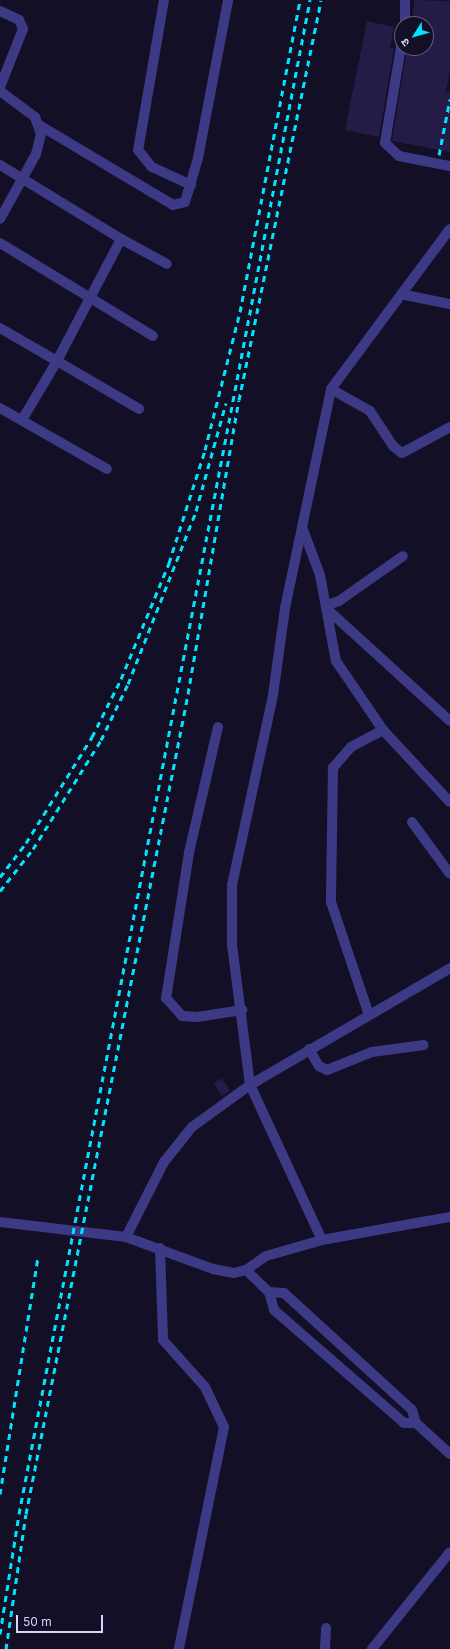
<!DOCTYPE html>
<html>
<head>
<meta charset="utf-8">
<style>
	body { margin:0 }
	#map { position:relative; width:450px; height:1649px; overflow:hidden; background:#130f26; font-family:Inter,"Noto Sans Devanagari",sans-serif }
	div>[style] { position:absolute }
	[style*='--x'] { left:calc(var(--x)*1px); top:calc(var(--y)*1px); width:calc(var(--w)*1px); rotate:calc(var(--a)*1deg) }
	.building>* { inset:0; background:#241b47; transform-origin:0 0 }
	.minor>* { height:10px; margin:-5px; padding:0 5px; transform-origin:5px; border-radius:5px; background:#3d3a85 }
	.rail>* { height:3px; margin-top:-1.5px; transform-origin:0; background:repeating-linear-gradient(90deg,#00e5ff 0 6px,transparent 0 11px) }
	span { translate:-50% -50%; white-space:nowrap; text-align:center; line-height:1.15; -webkit-text-stroke:3px #130f26; paint-order:stroke }
	.north { position:absolute; left:394px; top:16px; width:40px; height:40px; box-sizing:border-box; background:#130f26; border:1px solid #625e7d; border-radius:50%; rotate:233deg; font-size:11px; font-weight:700; line-height:16px; text-align:center; color:#d9d4ff }
	.north::after { content:''; display:block; margin:auto; width:14px; height:18px; background:#00e5ff; clip-path:polygon(50% 0,100% 100%,50% 72%,0 100%) }
	.scale { position:absolute; left:16px; top:1615px; width:87px; height:18px; box-sizing:border-box; border:2px solid #d9d4ff; border-top:0; padding-left:5px; font-size:12px; line-height:14px; white-space:nowrap; color:#d9d4ff; -webkit-text-stroke:3px #130f26; paint-order:stroke }
</style>
</head>
<body>
<div id="map">
	<div class="building">
		<div style="clip-path:polygon(414px 0,450px 1px,450px 69px,446px 92px,450px 92px,450px 152px,392px 141px,407px 48px,426px 48px,426px 24px,412px 24px)"></div>
		<div style="clip-path:polygon(367px 21px,394px 27px,390px 48px,394px 48px,379px 137px,345px 130px)"></div>
		<div style="left:222px;top:1078px;width:15px;height:10px;rotate:58deg"></div>
	</div>
	<div class="minor">
		<div style="--x:164;--y:0;--w:152;--a:99.8"></div>
		<div style="--x:138;--y:150;--w:22;--a:51"></div>
		<div style="--x:152;--y:167;--w:43;--a:24.8"></div>
		<div style="--x:405;--y:0;--w:24;--a:90"></div>
		<div style="--x:0;--y:11;--w:21;--a:25"></div>
		<div style="--x:19;--y:20;--w:10;--a:66"></div>
		<div style="--x:23;--y:29;--w:62;--a:111.6"></div>
		<div style="--x:402;--y:41;--w:103;--a:99.5"></div>
		<div style="--x:385;--y:143;--w:19;--a:43"></div>
		<div style="--x:399;--y:156;--w:52;--a:11.1"></div>
		<div style="--x:0;--y:91;--w:44;--a:36.6"></div>
		<div style="--x:35;--y:117;--w:18;--a:71"></div>
		<div style="--x:41;--y:134;--w:21;--a:104"></div>
		<div style="--x:36;--y:154;--w:74;--a:119"></div>
		<div style="--x:39;--y:125;--w:156;--a:30.8"></div>
		<div style="--x:173;--y:205;--w:12;--a:-14"></div>
		<div style="--x:185;--y:202;--w:46;--a:-73.5"></div>
		<div style="--x:198;--y:158;--w:161;--a:-79.2"></div>
		<div style="--x:0;--y:165;--w:142;--a:31.4"></div>
		<div style="--x:121;--y:239;--w:138;--a:117.7"></div>
		<div style="--x:57;--y:361;--w:95;--a:30.3"></div>
		<div style="--x:121;--y:239;--w:52;--a:28.5"></div>
		<div style="--x:0;--y:243;--w:179;--a:31.3"></div>
		<div style="--x:405;--y:295;--w:46;--a:11.3"></div>
		<div style="--x:0;--y:328;--w:66;--a:30.1"></div>
		<div style="--x:57;--y:361;--w:69;--a:120.7"></div>
		<div style="--x:331;--y:389;--w:45;--a:29.4"></div>
		<div style="--x:370;--y:411;--w:42;--a:56.7"></div>
		<div style="--x:393;--y:446;--w:11;--a:38"></div>
		<div style="--x:402;--y:453;--w:55;--a:-28.4"></div>
		<div style="--x:0;--y:408;--w:123;--a:29.7"></div>
		<div style="--x:302;--y:527;--w:51;--a:69.4"></div>
		<div style="--x:320;--y:575;--w:87;--a:79.5"></div>
		<div style="--x:336;--y:661;--w:83;--a:55.7"></div>
		<div style="--x:383;--y:730;--w:36;--a:152"></div>
		<div style="--x:351;--y:747;--w:28;--a:131"></div>
		<div style="--x:333;--y:768;--w:134;--a:90.9"></div>
		<div style="--x:331;--y:902;--w:119;--a:71.4"></div>
		<div style="--x:327;--y:605;--w:13;--a:-18"></div>
		<div style="--x:339;--y:601;--w:78;--a:-35.1"></div>
		<div style="--x:327;--y:609;--w:166;--a:42.3"></div>
		<div style="--x:218;--y:727;--w:129;--a:103"></div>
		<div style="--x:189;--y:853;--w:147;--a:99"></div>
		<div style="--x:166;--y:998;--w:24;--a:48"></div>
		<div style="--x:182;--y:1016;--w:15;--a:4"></div>
		<div style="--x:197;--y:1017;--w:46;--a:-8.8"></div>
		<div style="--x:383;--y:730;--w:98;--a:47.1"></div>
		<div style="--x:412;--y:822;--w:64;--a:53.8"></div>
		<div style="--x:309;--y:1049;--w:20;--a:60"></div>
		<div style="--x:319;--y:1066;--w:9;--a:27"></div>
		<div style="--x:327;--y:1070;--w:48;--a:-21.8"></div>
		<div style="--x:372;--y:1052;--w:52;--a:-7.7"></div>
		<div style="--x:0;--y:1222;--w:127;--a:6.8"></div>
		<div style="--x:126;--y:1237;--w:93;--a:20.2"></div>
		<div style="--x:213;--y:1269;--w:21;--a:11"></div>
		<div style="--x:234;--y:1273;--w:12;--a:-14"></div>
		<div style="--x:246;--y:1270;--w:24;--a:-35"></div>
		<div style="--x:266;--y:1256;--w:58;--a:-15.9"></div>
		<div style="--x:322;--y:1240;--w:130;--a:-10.2"></div>
		<div style="--x:126;--y:1237;--w:84;--a:-63.1"></div>
		<div style="--x:164;--y:1162;--w:45;--a:-51.3"></div>
		<div style="--x:192;--y:1127;--w:72;--a:-35.9"></div>
		<div style="--x:250;--y:1085;--w:232;--a:-30.3"></div>
		<div style="--x:322;--y:1240;--w:171;--a:-114.9"></div>
		<div style="--x:250;--y:1085;--w:141;--a:-97.3"></div>
		<div style="--x:232;--y:945;--w:60;--a:-90"></div>
		<div style="--x:232;--y:885;--w:194;--a:-77.8"></div>
		<div style="--x:273;--y:695;--w:88;--a:-82.1"></div>
		<div style="--x:285;--y:608;--w:224;--a:-78.1"></div>
		<div style="--x:331;--y:389;--w:199;--a:-53.4"></div>
		<div style="--x:160;--y:1248;--w:92;--a:88.1"></div>
		<div style="--x:163;--y:1340;--w:63;--a:48.2"></div>
		<div style="--x:205;--y:1387;--w:44;--a:64.6"></div>
		<div style="--x:224;--y:1427;--w:227;--a:101.5"></div>
		<div style="--x:246;--y:1270;--w:32;--a:44"></div>
		<div style="--x:269;--y:1292;--w:19;--a:74"></div>
		<div style="--x:274;--y:1310;--w:172;--a:41"></div>
		<div style="--x:404;--y:1423;--w:12;--a:0"></div>
		<div style="--x:269;--y:1292;--w:15;--a:4"></div>
		<div style="--x:284;--y:1293;--w:173;--a:42.4"></div>
		<div style="--x:412;--y:1410;--w:14;--a:73"></div>
		<div style="--x:416;--y:1423;--w:46;--a:42.4"></div>
		<div style="--x:325;--y:1649;--w:21;--a:-87"></div>
		<div style="--x:372;--y:1649;--w:124;--a:-51.2"></div>
	</div>
	<div class="rail">
		<div style="--x:439;--y:155;--w:57;--a:-78.9"></div>
		<div style="--x:0;--y:877;--w:43;--a:-52.6"></div>
		<div style="--x:26;--y:843;--w:125;--a:-58.1"></div>
		<div style="--x:92;--y:737;--w:65;--a:-63.4"></div>
		<div style="--x:121;--y:679;--w:126;--a:-67.5"></div>
		<div style="--x:169;--y:563;--w:119;--a:-72.3"></div>
		<div style="--x:205;--y:450;--w:142;--a:-75.8"></div>
		<div style="--x:240;--y:312;--w:318;--a:-79.1"></div>
		<div style="--x:0;--y:891;--w:53;--a:-51.8"></div>
		<div style="--x:33;--y:849;--w:128;--a:-58"></div>
		<div style="--x:101;--y:740;--w:62;--a:-64.3"></div>
		<div style="--x:128;--y:684;--w:186;--a:-68.5"></div>
		<div style="--x:196;--y:511;--w:112;--a:-74.5"></div>
		<div style="--x:0;--y:1494;--w:239;--a:-80.9"></div>
		<div style="--x:0;--y:1634;--w:121;--a:-81"></div>
		<div style="--x:19;--y:1514;--w:1542;--a:-79.12"></div>
		<div style="--x:6;--y:1649;--w:136;--a:-81.6"></div>
		<div style="--x:26;--y:1514;--w:836;--a:-78.82"></div>
		<div style="--x:188;--y:694;--w:298;--a:-80.2"></div>
		<div style="--x:239;--y:400;--w:408;--a:-78.4"></div>
	</div>
	<div class="north">उ</div>
	<div class="scale">50 m</div>
</div>
</body>
</html>
